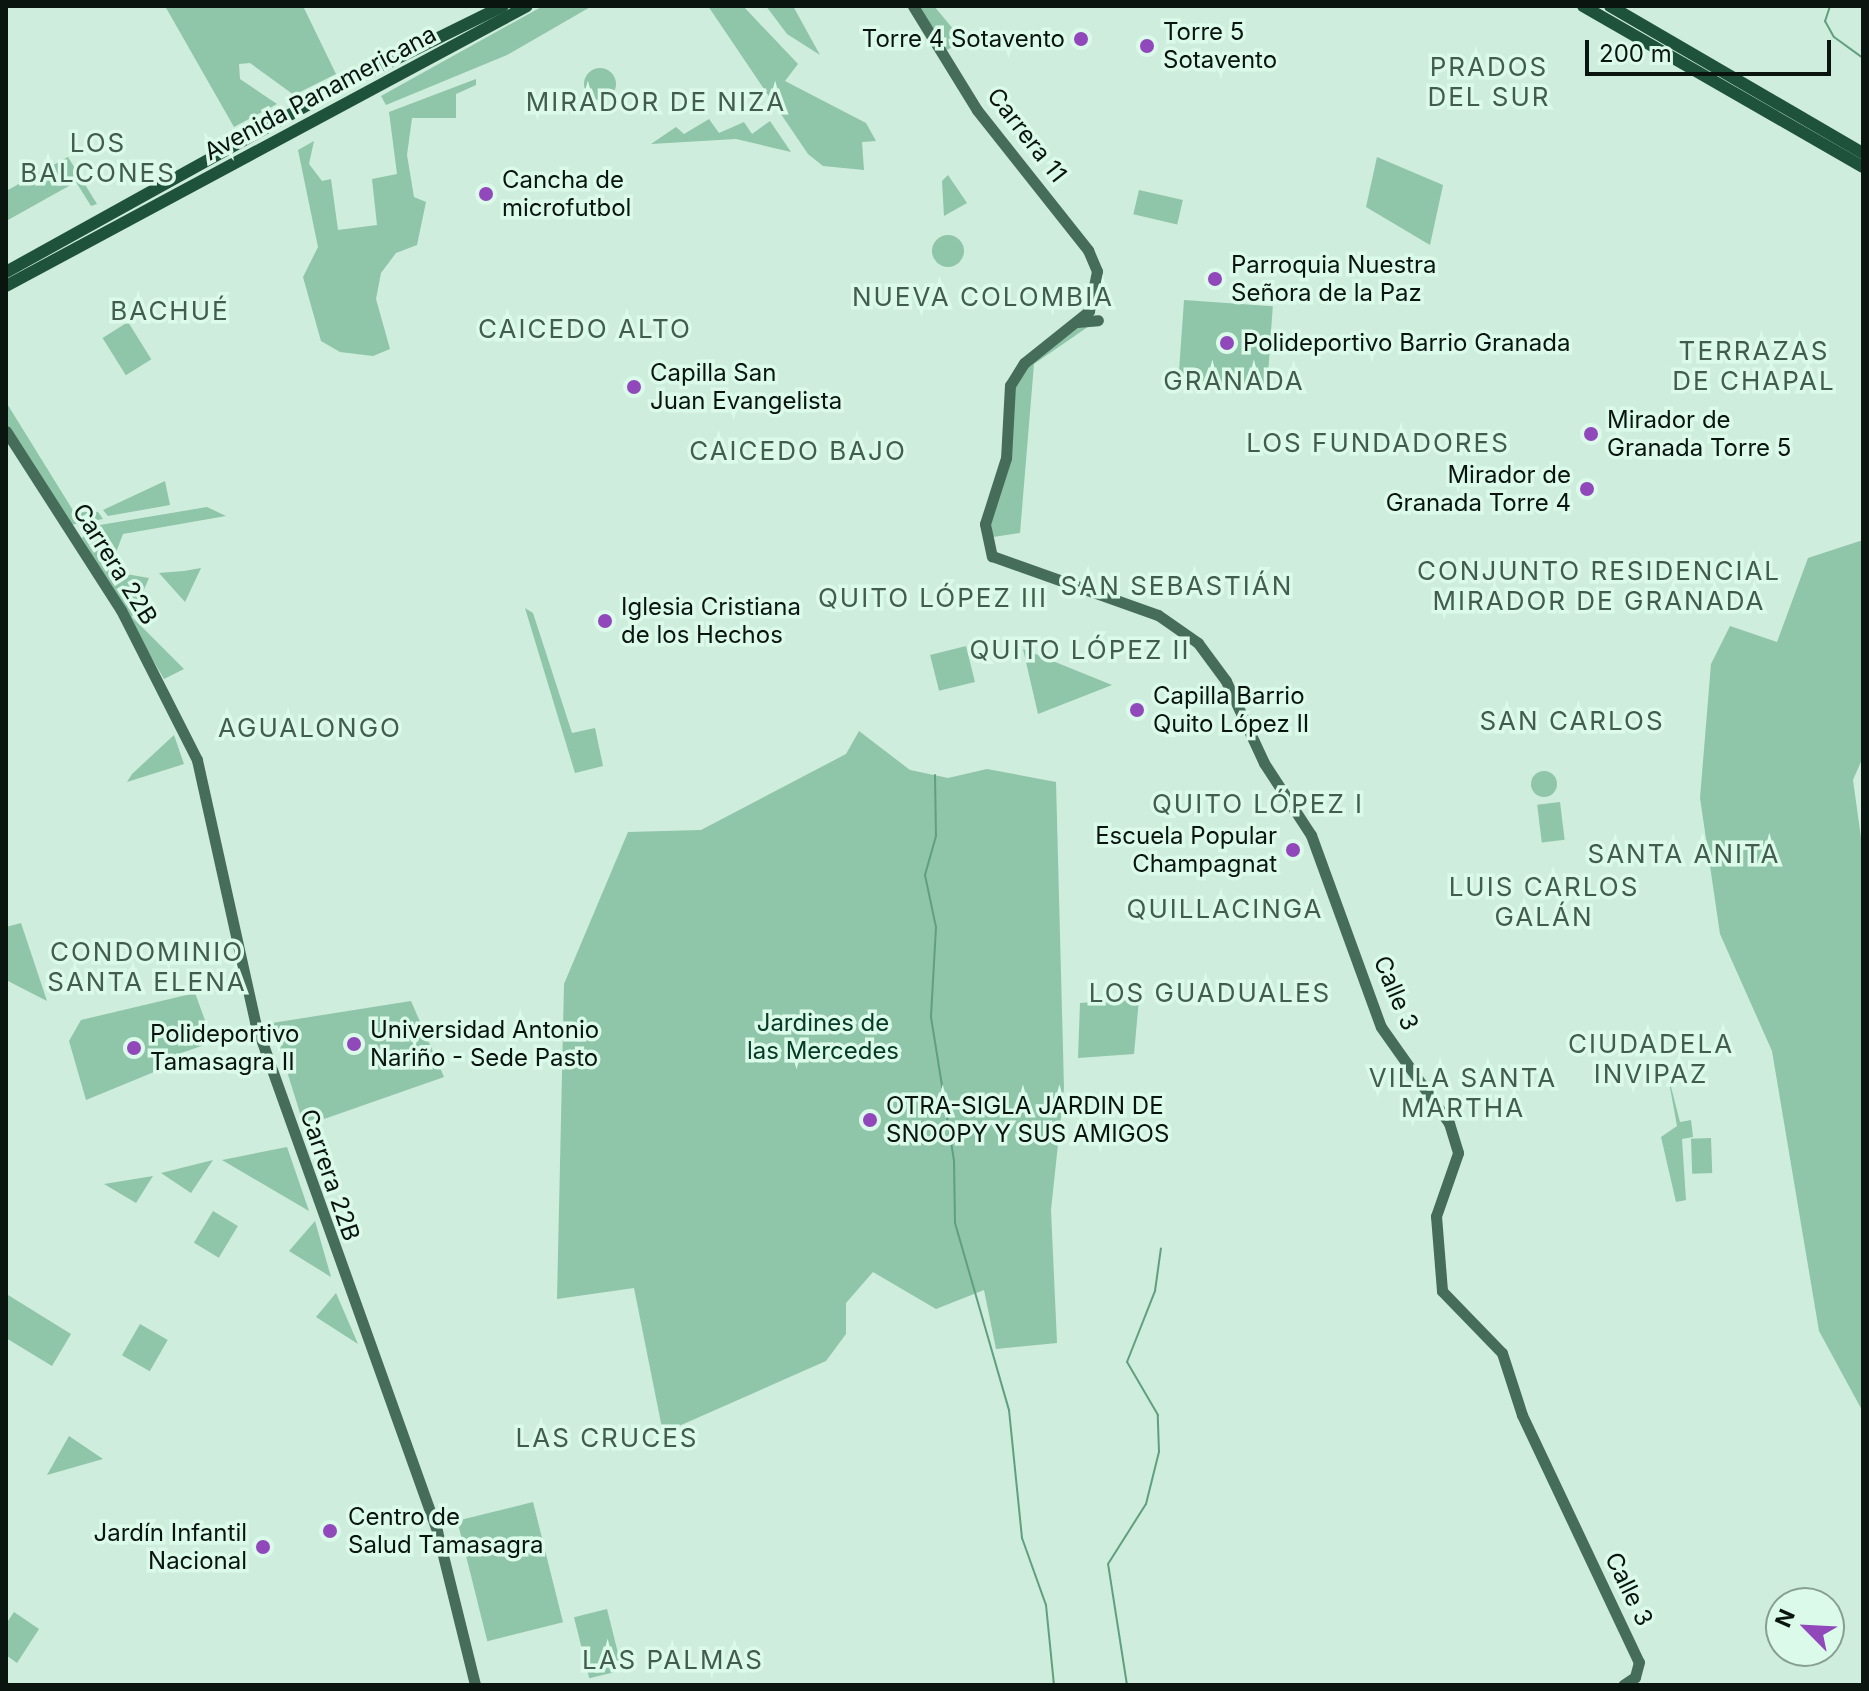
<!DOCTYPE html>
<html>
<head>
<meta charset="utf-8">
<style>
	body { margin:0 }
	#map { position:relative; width:1869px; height:1691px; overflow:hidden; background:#ceeddc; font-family:Inter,sans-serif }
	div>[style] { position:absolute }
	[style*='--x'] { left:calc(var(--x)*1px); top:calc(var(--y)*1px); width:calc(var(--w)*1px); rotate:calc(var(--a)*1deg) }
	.green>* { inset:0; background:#8fc5a8; transform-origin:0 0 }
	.round { border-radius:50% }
	.stream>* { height:2px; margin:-1px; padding:0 1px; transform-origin:1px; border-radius:1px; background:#609f7f }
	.secondary>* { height:11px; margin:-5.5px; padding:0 5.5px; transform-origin:5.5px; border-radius:5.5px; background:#466d59 }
	.primary>* { height:12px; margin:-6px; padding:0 6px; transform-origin:6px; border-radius:6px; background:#1e523a }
	.dots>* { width:22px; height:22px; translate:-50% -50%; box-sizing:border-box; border:4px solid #dbfae9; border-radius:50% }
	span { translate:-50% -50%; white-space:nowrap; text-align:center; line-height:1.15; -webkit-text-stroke:7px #dbfae9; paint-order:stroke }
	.poi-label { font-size:24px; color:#0a1510 }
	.left { translate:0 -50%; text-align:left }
	.right { translate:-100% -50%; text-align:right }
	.street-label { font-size:24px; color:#0a1510 }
	.park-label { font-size:24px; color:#043b26 }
	.neighbourhood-label { font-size:26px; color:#425d4e; letter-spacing:2px }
	.frame { position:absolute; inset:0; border:8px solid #0a1510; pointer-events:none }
	.north { position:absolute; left:1765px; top:1587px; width:80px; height:80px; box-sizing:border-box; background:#dbfae9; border:2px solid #879e92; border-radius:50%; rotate:294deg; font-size:22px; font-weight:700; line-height:32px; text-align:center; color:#0a1510 }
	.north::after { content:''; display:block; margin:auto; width:28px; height:36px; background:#9148bb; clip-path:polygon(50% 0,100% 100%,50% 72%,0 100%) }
	.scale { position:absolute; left:1585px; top:40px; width:246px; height:36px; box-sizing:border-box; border:4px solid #0a1510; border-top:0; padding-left:10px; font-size:24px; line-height:28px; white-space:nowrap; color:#0a1510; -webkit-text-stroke:6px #dbfae9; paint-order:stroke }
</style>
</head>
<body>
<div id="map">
	<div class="green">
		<div style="clip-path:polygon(165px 6px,303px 6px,336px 74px,294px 95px,250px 63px,239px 64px,240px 79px,277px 104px,234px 127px)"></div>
		<div style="clip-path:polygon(543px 6px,592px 6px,507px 55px,386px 105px,381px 96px)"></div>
		<div style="clip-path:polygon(708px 6px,743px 6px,798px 64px,785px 81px,866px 123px,876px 141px,862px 142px,864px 170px,823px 166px,808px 154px)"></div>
		<div style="clip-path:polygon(766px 6px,793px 6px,820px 55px,787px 34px)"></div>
		<div style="clip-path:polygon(916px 6px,934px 6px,964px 42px,942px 52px)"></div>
		<div class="round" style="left:584px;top:68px;width:32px;height:32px"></div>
		<div style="clip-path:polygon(476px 79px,476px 85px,456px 94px,456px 118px,412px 118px,407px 155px,414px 197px,426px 202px,417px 245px,396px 253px,381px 273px,376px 299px,390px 349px,373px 356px,340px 352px,321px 341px,303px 277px,318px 247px,298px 150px,314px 141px,309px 164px,322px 181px,331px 179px,338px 230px,377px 225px,372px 179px,397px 174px,389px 112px)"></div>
		<div style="clip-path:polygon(709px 119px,719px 133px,744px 122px,752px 134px,770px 121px,791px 152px,736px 139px,651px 144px,676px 127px,684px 134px)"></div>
		<div style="clip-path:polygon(68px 157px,97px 204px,91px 206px,76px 182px,8px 220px,6px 191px)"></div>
		<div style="clip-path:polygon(1377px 157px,1443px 185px,1430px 245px,1366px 207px)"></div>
		<div style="clip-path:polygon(948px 175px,967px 203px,944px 216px,942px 181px)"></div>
		<div style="left:1139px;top:190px;width:45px;height:25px;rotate:13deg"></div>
		<div class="round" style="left:932px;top:235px;width:32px;height:32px"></div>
		<div style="left:1184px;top:300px;width:89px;height:80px;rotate:4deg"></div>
		<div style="left:128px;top:322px;width:44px;height:30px;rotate:58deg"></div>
		<div style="clip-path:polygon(1095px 322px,1034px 364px,1020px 533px,993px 537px,990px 516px,1016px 385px,1026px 367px,1079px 325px)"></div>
		<div style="clip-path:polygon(6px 402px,74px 512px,98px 512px,103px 519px,70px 525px,6px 429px)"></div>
		<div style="clip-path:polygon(165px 481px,170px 505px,108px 516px,103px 510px)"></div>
		<div style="clip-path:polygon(207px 507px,226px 516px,123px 534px,109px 571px,149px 578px,132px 617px,184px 669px,164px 679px,82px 538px,94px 526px)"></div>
		<div style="clip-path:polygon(1863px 540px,1863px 757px,1853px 780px,1863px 852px,1863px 1412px,1819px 1331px,1772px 1051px,1720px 934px,1700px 798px,1711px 664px,1730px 626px,1777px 642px,1808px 558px)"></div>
		<div style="clip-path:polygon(201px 568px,185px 602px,159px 573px,184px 571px)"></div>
		<div style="clip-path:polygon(525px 608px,533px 613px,572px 733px,595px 728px,603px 766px,575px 773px)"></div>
		<div style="left:966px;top:646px;width:37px;height:37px;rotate:76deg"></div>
		<div style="clip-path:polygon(1023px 649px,1112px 685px,1038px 714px)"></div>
		<div style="clip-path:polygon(859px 731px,910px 770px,948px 778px,987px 769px,1056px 782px,1064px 1088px,1051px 1210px,1057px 1343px,996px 1349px,984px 1290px,936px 1309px,873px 1272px,846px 1303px,846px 1334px,826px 1361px,663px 1433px,634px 1288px,557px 1299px,564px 984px,628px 832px,701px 830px,846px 754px)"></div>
		<div style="clip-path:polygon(174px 735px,184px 764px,127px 782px,132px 774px)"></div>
		<div class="round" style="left:1531px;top:771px;width:26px;height:26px"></div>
		<div style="left:1560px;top:802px;width:38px;height:23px;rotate:83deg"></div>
		<div style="clip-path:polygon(21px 923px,47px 1001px,6px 980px,6px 927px)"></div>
		<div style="clip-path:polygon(195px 993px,213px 1042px,155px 1062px,154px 1072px,86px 1100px,69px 1041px,81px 1020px)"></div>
		<div style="clip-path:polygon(1139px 999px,1134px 1054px,1078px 1058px,1080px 1003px)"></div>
		<div style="clip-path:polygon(411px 1001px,444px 1077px,304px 1126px,272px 1023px)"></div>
		<div style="clip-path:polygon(1667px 1071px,1680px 1122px,1691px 1120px,1693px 1137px,1682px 1139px,1686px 1200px,1676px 1202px,1661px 1137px,1677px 1126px)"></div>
		<div style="left:1711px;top:1138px;width:35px;height:20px;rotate:88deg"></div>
		<div style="clip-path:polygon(287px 1147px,309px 1211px,222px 1160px)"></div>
		<div style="clip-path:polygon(213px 1160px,191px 1193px,161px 1173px)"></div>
		<div style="clip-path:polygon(153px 1176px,136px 1203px,104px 1184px)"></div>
		<div style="left:213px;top:1211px;width:29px;height:37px;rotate:31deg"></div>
		<div style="clip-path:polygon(315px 1221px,331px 1277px,289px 1251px)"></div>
		<div style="clip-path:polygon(336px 1293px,358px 1344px,316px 1317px)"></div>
		<div style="clip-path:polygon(8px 1295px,71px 1334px,52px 1366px,6px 1338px)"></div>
		<div style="left:140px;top:1324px;width:32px;height:36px;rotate:30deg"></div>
		<div style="clip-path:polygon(69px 1436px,103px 1459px,47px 1475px)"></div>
		<div style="left:533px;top:1502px;width:124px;height:78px;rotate:76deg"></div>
		<div style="left:607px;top:1609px;width:63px;height:34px;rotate:76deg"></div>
		<div style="clip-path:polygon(14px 1612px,39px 1629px,17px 1663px,6px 1655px,6px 1624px)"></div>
	</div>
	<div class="stream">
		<div style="--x:1830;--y:6;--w:16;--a:108"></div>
		<div style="--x:1825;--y:21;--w:18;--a:61"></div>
		<div style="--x:1834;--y:37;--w:36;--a:36"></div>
		<div style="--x:935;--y:775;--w:61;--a:89.1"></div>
		<div style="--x:936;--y:836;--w:41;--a:105.8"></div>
		<div style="--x:925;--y:875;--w:53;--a:78.1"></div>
		<div style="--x:936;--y:927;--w:90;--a:93.2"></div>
		<div style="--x:931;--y:1017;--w:145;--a:80.9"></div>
		<div style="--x:954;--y:1160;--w:63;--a:89.1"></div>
		<div style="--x:955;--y:1223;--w:195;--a:73.9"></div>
		<div style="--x:1009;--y:1410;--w:129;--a:84.2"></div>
		<div style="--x:1022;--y:1538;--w:71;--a:70.3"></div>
		<div style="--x:1046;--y:1605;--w:80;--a:84.3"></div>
		<div style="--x:1127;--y:1685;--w:122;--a:-98.9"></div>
		<div style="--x:1108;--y:1564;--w:71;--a:-57.7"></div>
		<div style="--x:1146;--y:1504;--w:54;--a:-76"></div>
		<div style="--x:1159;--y:1452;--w:37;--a:-92"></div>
		<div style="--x:1158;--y:1415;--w:61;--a:-120.3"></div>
		<div style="--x:1127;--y:1362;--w:76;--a:-68.5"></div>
		<div style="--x:1155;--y:1291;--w:43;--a:-82.1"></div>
	</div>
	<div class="secondary">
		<div style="--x:913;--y:6;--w:122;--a:58.4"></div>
		<div style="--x:977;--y:110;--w:179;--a:51.6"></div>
		<div style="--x:1088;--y:250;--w:23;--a:67"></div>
		<div style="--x:1097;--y:271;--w:41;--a:101.3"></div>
		<div style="--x:1089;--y:311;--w:83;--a:141.3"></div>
		<div style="--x:1024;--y:363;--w:26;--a:122"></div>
		<div style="--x:1010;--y:385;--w:73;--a:93.1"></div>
		<div style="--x:1006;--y:458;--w:69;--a:107.7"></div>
		<div style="--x:985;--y:524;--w:33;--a:78"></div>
		<div style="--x:992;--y:556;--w:176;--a:19.6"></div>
		<div style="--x:1158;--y:615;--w:49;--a:35"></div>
		<div style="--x:1198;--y:643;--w:47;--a:53.6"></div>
		<div style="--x:1226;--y:681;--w:90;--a:65.1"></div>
		<div style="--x:1264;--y:763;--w:86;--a:56.9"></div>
		<div style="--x:1311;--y:835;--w:204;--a:70"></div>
		<div style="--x:1381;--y:1027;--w:118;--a:54.7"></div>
		<div style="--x:1449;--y:1123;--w:31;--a:73"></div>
		<div style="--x:1458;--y:1153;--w:67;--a:109.2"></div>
		<div style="--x:1436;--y:1216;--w:75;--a:85.4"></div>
		<div style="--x:1442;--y:1291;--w:86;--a:45.9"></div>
		<div style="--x:1502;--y:1353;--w:65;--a:72.1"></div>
		<div style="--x:1522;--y:1415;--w:273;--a:64.7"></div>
		<div style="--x:1639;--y:1662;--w:16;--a:105"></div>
		<div style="--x:1635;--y:1677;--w:14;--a:146"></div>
		<div style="--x:1077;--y:322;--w:21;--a:-5"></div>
		<div style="--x:6;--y:431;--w:213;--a:57.3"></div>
		<div style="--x:121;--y:610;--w:168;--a:63.1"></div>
		<div style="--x:197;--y:760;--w:268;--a:77.5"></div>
		<div style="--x:255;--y:1022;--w:541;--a:70.32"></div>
		<div style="--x:437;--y:1531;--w:159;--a:76.1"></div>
	</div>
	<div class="primary">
		<div style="--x:1583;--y:6;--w:323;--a:29.9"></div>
		<div style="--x:1610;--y:6;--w:293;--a:30.2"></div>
		<div style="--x:6;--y:272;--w:388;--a:-29"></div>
		<div style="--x:345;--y:84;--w:176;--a:-26.3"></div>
		<div style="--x:6;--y:286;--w:591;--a:-28.25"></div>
	</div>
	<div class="dots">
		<div style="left:1081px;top:39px;background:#9148bb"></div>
		<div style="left:1147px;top:46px;background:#9148bb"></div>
		<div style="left:486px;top:194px;background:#9148bb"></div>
		<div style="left:1215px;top:279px;background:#9148bb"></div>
		<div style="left:1227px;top:343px;background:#9148bb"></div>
		<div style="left:634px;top:387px;background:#9148bb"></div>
		<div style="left:1591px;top:434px;background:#9148bb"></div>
		<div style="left:1587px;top:489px;background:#9148bb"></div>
		<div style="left:605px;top:621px;background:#9148bb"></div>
		<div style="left:1137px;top:710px;background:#9148bb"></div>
		<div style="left:1293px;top:850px;background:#9148bb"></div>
		<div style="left:354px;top:1044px;background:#9148bb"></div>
		<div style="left:134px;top:1048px;background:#9148bb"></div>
		<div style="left:870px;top:1120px;background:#9148bb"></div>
		<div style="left:330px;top:1531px;background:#9148bb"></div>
		<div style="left:263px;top:1547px;background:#9148bb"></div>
	</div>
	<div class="poi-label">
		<span class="left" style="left:1163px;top:46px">Torre 5<br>Sotavento</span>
		<span class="right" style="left:1065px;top:39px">Torre 4 Sotavento</span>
		<span class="left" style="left:502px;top:194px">Cancha de<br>microfutbol</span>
		<span class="left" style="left:1231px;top:279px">Parroquia Nuestra<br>Señora de la Paz</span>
		<span class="left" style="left:1243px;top:343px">Polideportivo Barrio Granada</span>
		<span class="left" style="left:650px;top:387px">Capilla San<br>Juan Evangelista</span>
		<span class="left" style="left:1607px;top:434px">Mirador de<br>Granada Torre 5</span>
		<span class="right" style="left:1571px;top:489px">Mirador de<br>Granada Torre 4</span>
		<span class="left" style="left:621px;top:621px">Iglesia Cristiana<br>de los Hechos</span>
		<span class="left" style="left:1153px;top:710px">Capilla Barrio<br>Quito López II</span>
		<span class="right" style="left:1277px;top:850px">Escuela Popular<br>Champagnat</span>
		<span class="left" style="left:370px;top:1044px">Universidad Antonio<br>Nariño - Sede Pasto</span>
		<span class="left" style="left:150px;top:1048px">Polideportivo<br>Tamasagra II</span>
		<span class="left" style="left:886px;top:1120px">OTRA-SIGLA JARDIN DE<br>SNOOPY Y SUS AMIGOS</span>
		<span class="left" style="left:348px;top:1531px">Centro de<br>Salud Tamasagra</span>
		<span class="right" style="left:247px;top:1547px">Jardín Infantil<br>Nacional</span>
	</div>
	<div class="street-label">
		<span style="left:320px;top:93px;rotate:-28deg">Avenida Panamericana</span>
		<span style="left:1027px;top:135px;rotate:52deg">Carrera 11</span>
		<span style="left:115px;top:564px;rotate:58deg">Carrera 22B</span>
		<span style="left:1396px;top:993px;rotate:67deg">Calle 3</span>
		<span style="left:330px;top:1175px;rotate:71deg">Carrera 22B</span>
		<span style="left:1629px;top:1589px;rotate:64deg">Calle 3</span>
	</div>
	<div class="park-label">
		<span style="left:823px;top:1037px">Jardines de<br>las Mercedes</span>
	</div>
	<div class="neighbourhood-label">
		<span style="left:1489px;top:82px">PRADOS<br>DEL SUR</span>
		<span style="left:656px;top:102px">MIRADOR DE NIZA</span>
		<span style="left:98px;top:158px">LOS<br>BALCONES</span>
		<span style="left:983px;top:297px">NUEVA COLOMBIA</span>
		<span style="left:170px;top:311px">BACHUÉ</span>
		<span style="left:585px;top:329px">CAICEDO ALTO</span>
		<span style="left:1754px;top:366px">TERRAZAS<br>DE CHAPAL</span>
		<span style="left:1234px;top:381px">GRANADA</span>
		<span style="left:1378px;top:443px">LOS FUNDADORES</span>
		<span style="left:798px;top:451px">CAICEDO BAJO</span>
		<span style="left:1599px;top:586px">CONJUNTO RESIDENCIAL<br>MIRADOR DE GRANADA</span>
		<span style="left:1177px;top:586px">SAN SEBASTIÁN</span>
		<span style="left:933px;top:598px">QUITO LÓPEZ III</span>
		<span style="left:1080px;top:650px">QUITO LÓPEZ II</span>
		<span style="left:1572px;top:721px">SAN CARLOS</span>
		<span style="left:310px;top:728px">AGUALONGO</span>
		<span style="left:1258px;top:804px">QUITO LÓPEZ I</span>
		<span style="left:1684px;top:854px">SANTA ANITA</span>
		<span style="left:1544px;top:902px">LUIS CARLOS<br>GALÁN</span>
		<span style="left:1225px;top:909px">QUILLACINGA</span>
		<span style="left:147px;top:967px">CONDOMINIO<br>SANTA ELENA</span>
		<span style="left:1210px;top:993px">LOS GUADUALES</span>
		<span style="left:1651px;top:1059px">CIUDADELA<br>INVIPAZ</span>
		<span style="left:1463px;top:1093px">VILLA SANTA<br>MARTHA</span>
		<span style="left:607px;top:1438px">LAS CRUCES</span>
		<span style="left:673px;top:1660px">LAS PALMAS</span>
	</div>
	<div class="frame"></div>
	<div class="north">N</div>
	<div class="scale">200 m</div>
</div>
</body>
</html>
